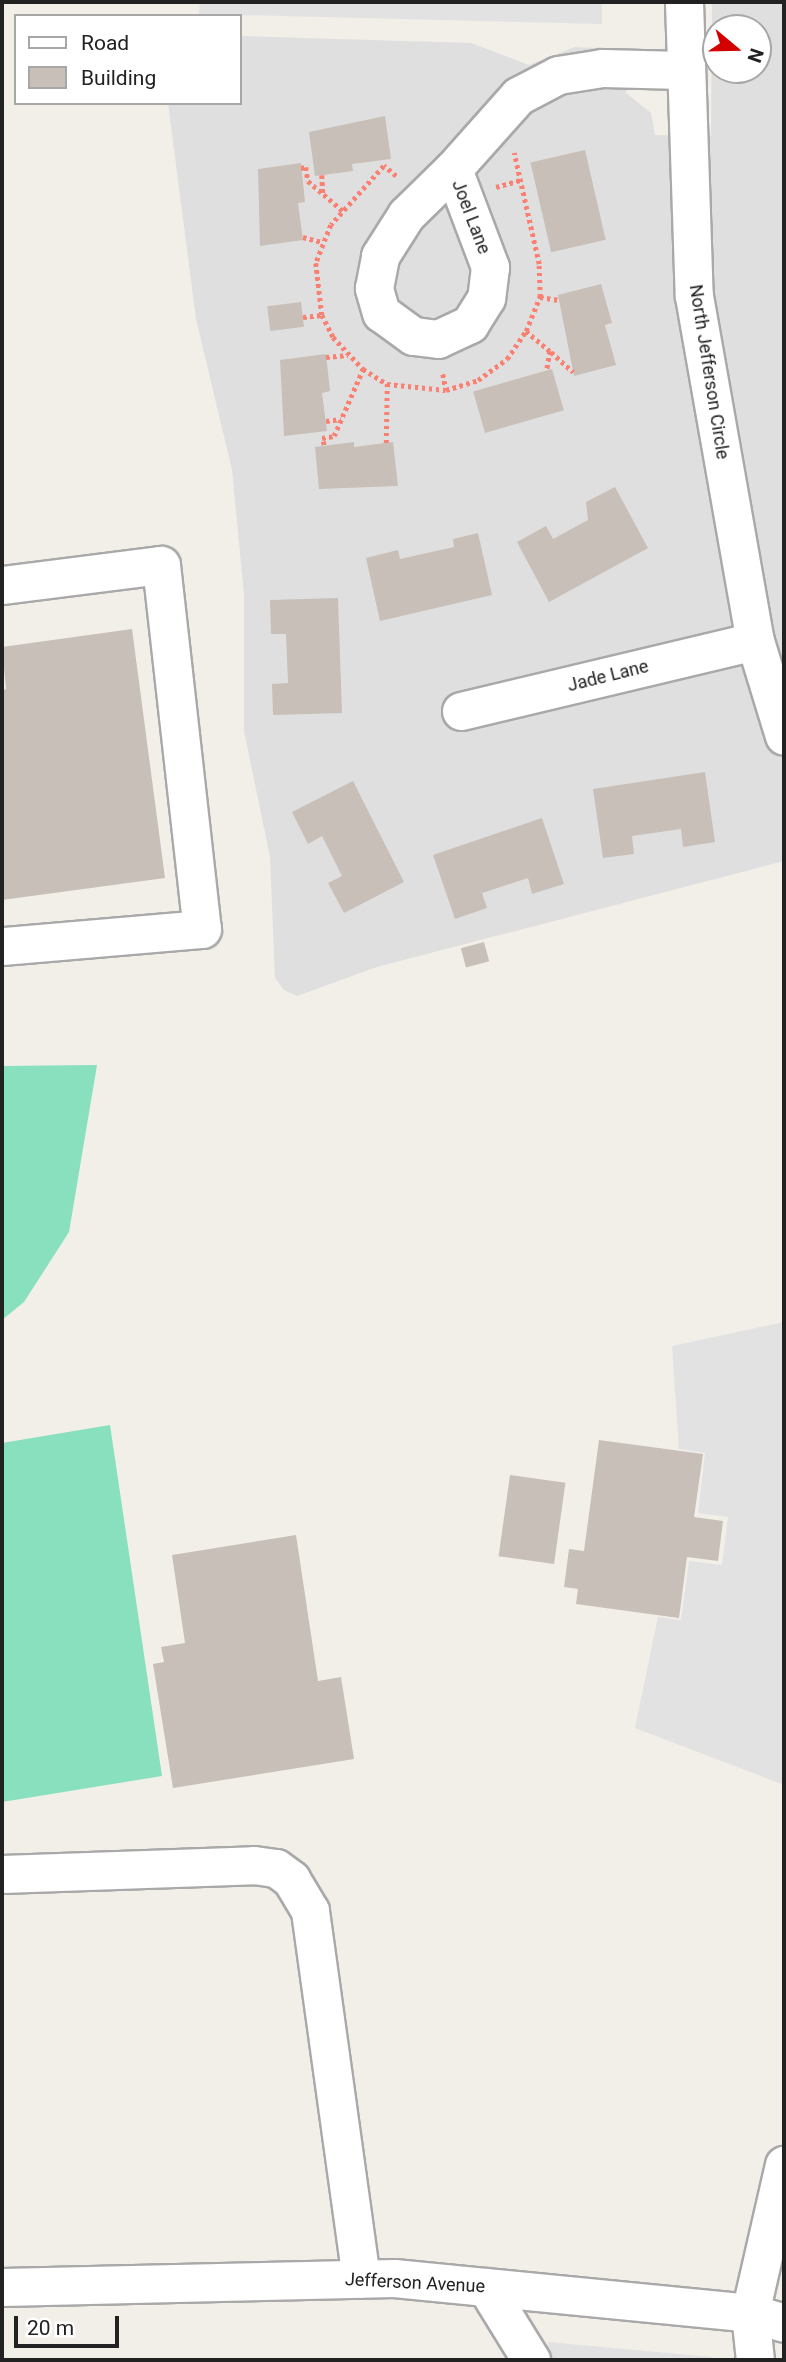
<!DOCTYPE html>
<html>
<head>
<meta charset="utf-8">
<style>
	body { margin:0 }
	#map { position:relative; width:786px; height:2362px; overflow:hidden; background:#f2efe9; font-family:Roboto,sans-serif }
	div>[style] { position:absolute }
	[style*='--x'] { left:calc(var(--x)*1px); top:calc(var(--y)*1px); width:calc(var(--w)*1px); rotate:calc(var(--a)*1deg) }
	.residential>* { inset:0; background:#e0dfdf }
	.pitch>* { inset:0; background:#88e0be }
	.parking>* { inset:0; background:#e2e2e2 }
	.building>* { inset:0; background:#c7bfb8; transform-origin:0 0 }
	.path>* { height:4.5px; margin-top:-2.25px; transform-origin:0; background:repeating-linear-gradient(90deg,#fa8072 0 3.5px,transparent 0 7px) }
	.roads { filter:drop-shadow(2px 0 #a9a9a9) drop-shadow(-2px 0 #a9a9a9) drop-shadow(0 2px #a9a9a9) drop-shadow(0 -2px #a9a9a9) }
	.minor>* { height:37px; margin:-18.5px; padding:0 18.5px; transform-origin:18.5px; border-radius:18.5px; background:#fff }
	span { translate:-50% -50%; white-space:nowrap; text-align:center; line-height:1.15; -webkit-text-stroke:5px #fff; paint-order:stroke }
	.street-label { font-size:18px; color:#222 }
	.frame { position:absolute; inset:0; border:4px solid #222; pointer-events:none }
	.legend { position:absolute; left:14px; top:14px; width:228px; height:91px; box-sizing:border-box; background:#fff; border:2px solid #a7a7a7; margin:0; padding:9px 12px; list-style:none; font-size:21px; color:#222 }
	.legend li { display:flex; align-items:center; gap:14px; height:35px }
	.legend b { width:35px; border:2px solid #a7a7a7 }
	.north { position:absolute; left:702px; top:14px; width:70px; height:70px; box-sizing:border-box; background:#fff; border:2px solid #a7a7a7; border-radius:50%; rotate:109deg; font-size:19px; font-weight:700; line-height:28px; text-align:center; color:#222 }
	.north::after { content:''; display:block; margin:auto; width:24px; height:32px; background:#d40000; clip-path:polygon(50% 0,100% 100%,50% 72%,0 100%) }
	.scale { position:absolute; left:14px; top:2316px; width:105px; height:32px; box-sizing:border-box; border:4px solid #222; border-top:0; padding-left:9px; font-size:21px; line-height:24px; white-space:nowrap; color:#222; -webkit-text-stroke:5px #fff; paint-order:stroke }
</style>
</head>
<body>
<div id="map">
	<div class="residential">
		<div style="clip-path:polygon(evenodd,712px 2px,784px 2px,784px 861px,377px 967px,297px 996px,284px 990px,275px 978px,270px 857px,244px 731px,244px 595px,232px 470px,196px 319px,168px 103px,240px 103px,240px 36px,471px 43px,529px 65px,575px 47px,613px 49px,628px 50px,626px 93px,651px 113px,655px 135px,711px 136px,712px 2px,716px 28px,758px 28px,758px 70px,716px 70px,716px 28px)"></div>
	</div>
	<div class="pitch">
		<div style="clip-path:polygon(97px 1065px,69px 1232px,24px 1302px,2px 1320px,2px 1066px)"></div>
		<div style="clip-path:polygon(110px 1425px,162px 1776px,2px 1802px,2px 1443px)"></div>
	</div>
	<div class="parking">
		<div style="clip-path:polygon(200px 2px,602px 2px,602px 24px,199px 14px)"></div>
		<div style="clip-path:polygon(784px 1322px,784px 1785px,635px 1728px,658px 1617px,681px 1620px,689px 1561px,722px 1565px,728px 1517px,698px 1513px,705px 1453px,679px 1449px,672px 1346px)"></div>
		<div style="clip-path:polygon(548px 2342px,712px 2357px,712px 2360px,546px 2360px)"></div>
	</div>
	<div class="building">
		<div style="clip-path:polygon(385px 116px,391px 159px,352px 164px,353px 171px,315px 176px,309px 132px)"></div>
		<div style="left:585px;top:150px;width:92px;height:56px;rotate:77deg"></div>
		<div style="clip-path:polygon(301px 163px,305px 202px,298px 203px,303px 240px,260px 246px,258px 169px)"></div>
		<div style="clip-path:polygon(601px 284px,612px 323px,605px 325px,616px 365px,574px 376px,558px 295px)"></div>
		<div style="left:301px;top:302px;width:25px;height:34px;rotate:83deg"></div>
		<div style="clip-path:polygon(326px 354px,330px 391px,322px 393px,327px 431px,284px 436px,280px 360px)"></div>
		<div style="left:552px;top:369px;width:43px;height:82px;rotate:74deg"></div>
		<div style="clip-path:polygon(354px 442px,354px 447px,393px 442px,398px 486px,319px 489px,315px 447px)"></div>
		<div style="clip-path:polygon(615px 487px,648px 548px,549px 602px,517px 542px,546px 526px,553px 539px,588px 520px,586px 502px)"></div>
		<div style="clip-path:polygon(478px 533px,492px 595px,380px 621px,366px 558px,398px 550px,400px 559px,454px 547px,453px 539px)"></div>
		<div style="clip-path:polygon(338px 598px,342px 713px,273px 715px,272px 684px,288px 683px,286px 634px,271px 634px,270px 600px)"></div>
		<div style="clip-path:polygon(132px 629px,165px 878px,2px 900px,2px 690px,6px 689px,2px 647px)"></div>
		<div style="clip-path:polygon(705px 772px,715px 842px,683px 847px,681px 829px,632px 836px,634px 854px,603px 858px,593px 789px)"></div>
		<div style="clip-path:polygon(353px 781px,404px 882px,344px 913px,328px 883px,342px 876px,322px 836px,308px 844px,292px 812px)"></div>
		<div style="clip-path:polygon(542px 818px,564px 884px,532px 894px,528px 878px,482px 893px,487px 908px,455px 919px,433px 855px)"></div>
		<div style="left:484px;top:942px;width:20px;height:24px;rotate:75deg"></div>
		<div style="clip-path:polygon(599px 1440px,703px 1454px,694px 1517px,723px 1521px,718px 1561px,687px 1557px,679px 1618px,576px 1604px,578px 1589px,564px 1587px,569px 1549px,584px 1551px)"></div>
		<div style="left:510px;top:1475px;width:56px;height:82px;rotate:8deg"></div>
		<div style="clip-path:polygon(296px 1535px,318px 1681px,341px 1677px,354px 1759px,173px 1788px,153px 1664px,164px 1662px,161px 1647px,185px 1643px,172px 1555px)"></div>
	</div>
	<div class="path">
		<div style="--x:301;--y:168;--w:5;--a:-11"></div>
		<div style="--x:306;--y:167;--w:14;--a:82"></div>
		<div style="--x:308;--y:181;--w:46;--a:40.6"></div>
		<div style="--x:322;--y:175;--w:18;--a:87"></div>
		<div style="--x:396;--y:176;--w:16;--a:-140"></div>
		<div style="--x:384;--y:166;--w:79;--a:131.9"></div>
		<div style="--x:331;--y:225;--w:41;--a:111.5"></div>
		<div style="--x:316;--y:263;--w:52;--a:83.4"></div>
		<div style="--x:322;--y:315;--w:25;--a:63"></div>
		<div style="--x:333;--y:337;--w:44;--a:46.8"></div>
		<div style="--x:363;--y:369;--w:28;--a:32"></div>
		<div style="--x:387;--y:384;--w:59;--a:5.8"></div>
		<div style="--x:446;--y:390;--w:34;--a:-17"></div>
		<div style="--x:478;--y:380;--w:36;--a:-36"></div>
		<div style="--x:507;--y:359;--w:34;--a:-56"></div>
		<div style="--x:526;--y:331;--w:37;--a:-68"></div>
		<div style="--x:540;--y:297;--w:33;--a:-92"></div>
		<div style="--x:539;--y:264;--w:114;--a:-102.7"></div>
		<div style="--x:496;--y:187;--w:25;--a:-16"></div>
		<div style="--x:303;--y:237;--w:20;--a:15"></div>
		<div style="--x:540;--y:297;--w:19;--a:9"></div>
		<div style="--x:303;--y:317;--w:19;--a:-6"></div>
		<div style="--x:526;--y:331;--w:31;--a:40"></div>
		<div style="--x:550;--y:351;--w:19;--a:99"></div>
		<div style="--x:551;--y:352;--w:30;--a:42"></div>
		<div style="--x:326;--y:357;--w:22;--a:-5"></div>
		<div style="--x:443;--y:374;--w:16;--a:79"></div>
		<div style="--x:326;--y:421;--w:15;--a:-8"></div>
		<div style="--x:386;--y:443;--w:59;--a:-89"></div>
		<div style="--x:324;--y:445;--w:7;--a:-106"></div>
		<div style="--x:322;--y:438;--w:12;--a:-9"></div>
		<div style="--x:334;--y:436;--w:73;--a:-66.6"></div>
	</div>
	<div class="roads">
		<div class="minor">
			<div style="--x:684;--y:2;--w:294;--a:88.1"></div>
			<div style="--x:694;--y:296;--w:350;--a:80"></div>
			<div style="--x:755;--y:641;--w:99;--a:73"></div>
			<div style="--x:453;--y:169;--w:105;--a:69.3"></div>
			<div style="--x:490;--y:267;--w:31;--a:97"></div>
			<div style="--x:486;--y:298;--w:31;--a:122"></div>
			<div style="--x:470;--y:324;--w:35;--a:155"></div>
			<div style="--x:438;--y:339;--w:25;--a:-173"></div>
			<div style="--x:413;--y:336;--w:39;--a:-144"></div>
			<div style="--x:381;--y:313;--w:26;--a:-106"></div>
			<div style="--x:374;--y:288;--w:33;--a:-79"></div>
			<div style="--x:380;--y:256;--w:49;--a:-57.6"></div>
			<div style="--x:406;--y:215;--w:66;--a:-44.4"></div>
			<div style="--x:453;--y:169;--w:98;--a:-48.3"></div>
			<div style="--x:518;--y:96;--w:45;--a:-27.7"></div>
			<div style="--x:558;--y:75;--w:45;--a:-9"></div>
			<div style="--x:602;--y:68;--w:81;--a:1.4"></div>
			<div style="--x:2;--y:585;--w:160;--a:-7.2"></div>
			<div style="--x:161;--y:565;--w:366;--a:83.6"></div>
			<div style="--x:202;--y:929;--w:201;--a:175.1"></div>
			<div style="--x:461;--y:711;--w:302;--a:-13.4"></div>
			<div style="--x:2;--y:1874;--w:252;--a:-2"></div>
			<div style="--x:254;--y:1865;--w:22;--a:8"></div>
			<div style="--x:276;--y:1868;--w:19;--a:36"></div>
			<div style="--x:291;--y:1879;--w:37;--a:59"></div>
			<div style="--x:310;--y:1911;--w:371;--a:82.1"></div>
			<div style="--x:2;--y:2287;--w:392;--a:-1.3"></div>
			<div style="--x:394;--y:2278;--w:358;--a:5.6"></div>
			<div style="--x:750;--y:2313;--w:35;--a:16"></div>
			<div style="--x:486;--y:2287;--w:86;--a:58.3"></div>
			<div style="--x:755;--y:2360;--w:47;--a:-96.1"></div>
			<div style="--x:750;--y:2313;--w:152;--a:-77.1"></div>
		</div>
	</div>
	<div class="street-label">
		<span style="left:471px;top:217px;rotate:69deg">Joel Lane</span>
		<span style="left:709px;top:372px;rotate:81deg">North Jefferson Circle</span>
		<span style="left:608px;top:676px;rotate:-14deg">Jade Lane</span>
		<span style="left:415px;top:2283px;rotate:3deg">Jefferson Avenue</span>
	</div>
	<div class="frame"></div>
	<ul class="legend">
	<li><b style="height:9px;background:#fff"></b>Road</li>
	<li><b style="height:19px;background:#c7bfb8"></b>Building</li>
	</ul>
	<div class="north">N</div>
	<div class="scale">20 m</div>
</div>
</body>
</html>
